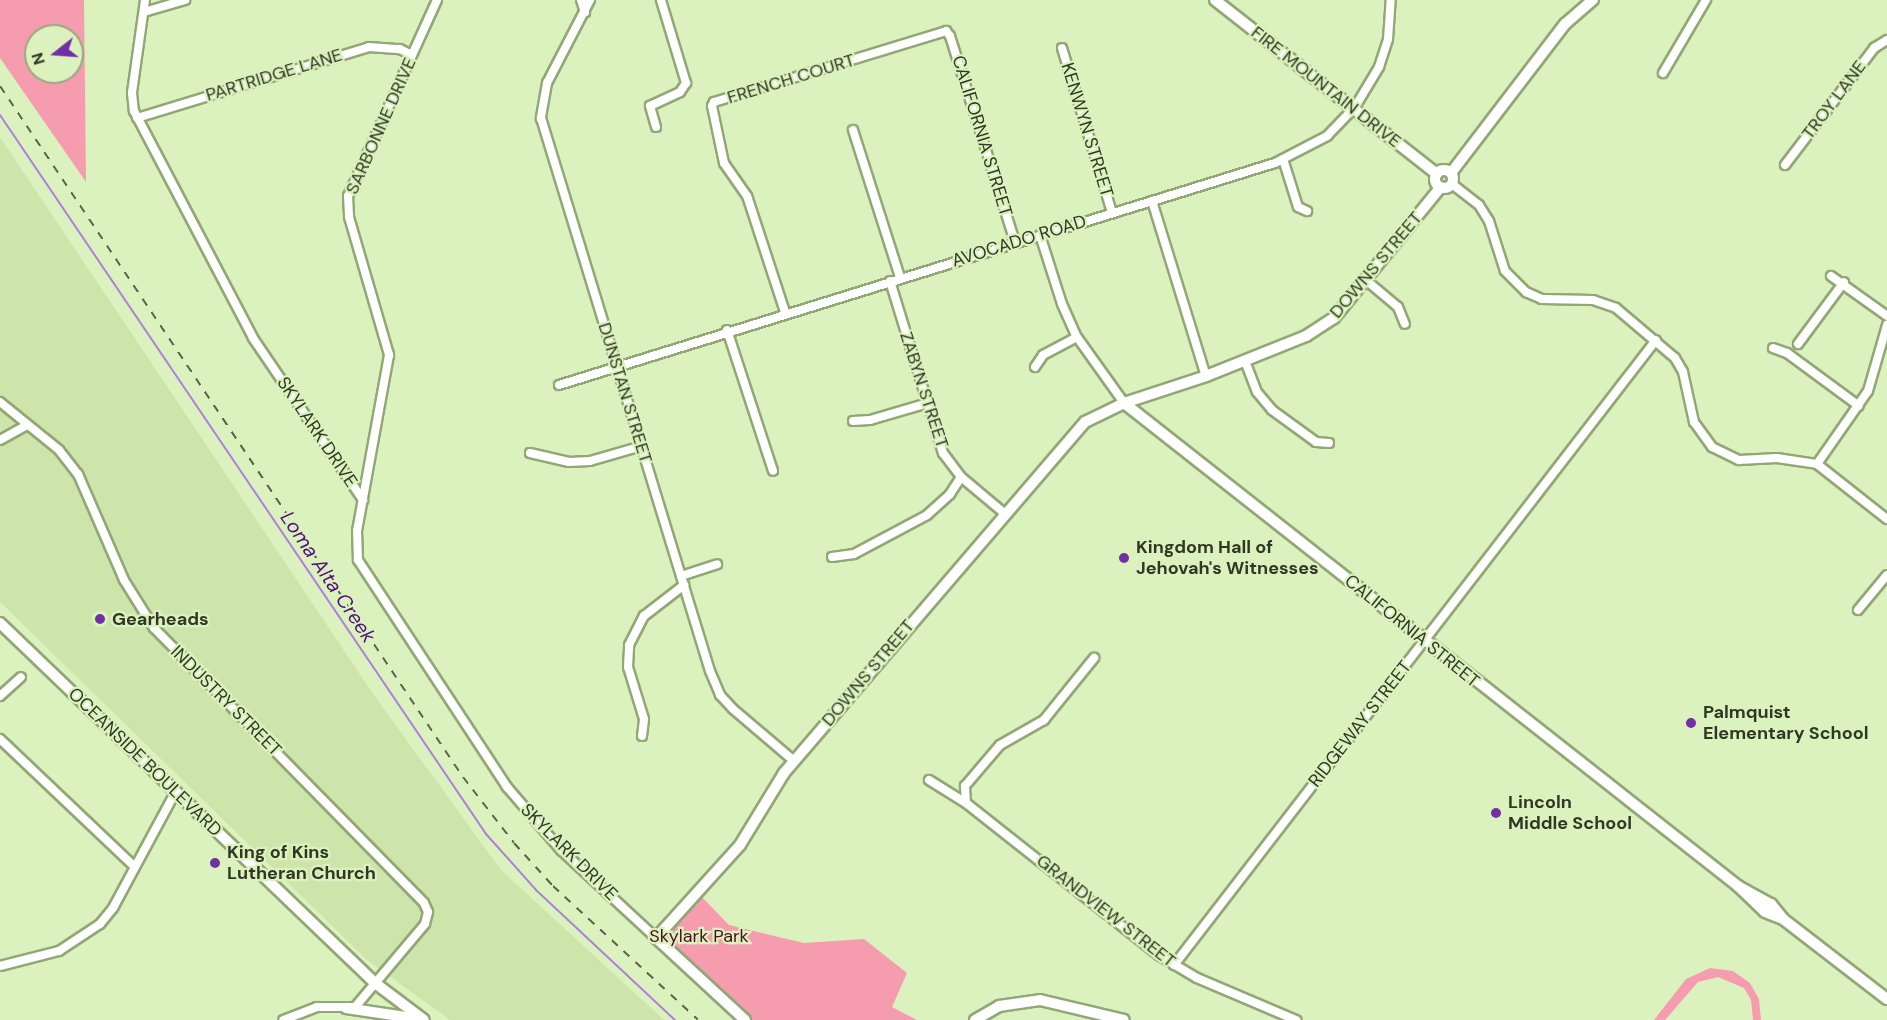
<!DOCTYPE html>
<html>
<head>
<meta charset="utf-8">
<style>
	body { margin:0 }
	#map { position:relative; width:1887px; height:1020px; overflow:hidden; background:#dcf2be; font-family:"DM Sans",sans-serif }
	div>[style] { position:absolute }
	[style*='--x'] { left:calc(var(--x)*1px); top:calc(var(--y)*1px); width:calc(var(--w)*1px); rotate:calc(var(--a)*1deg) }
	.built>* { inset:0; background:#cde5ab }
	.green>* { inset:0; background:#f69caf }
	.stream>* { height:2px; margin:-1px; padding:0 1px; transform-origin:1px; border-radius:1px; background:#ad81d9 }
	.roads { filter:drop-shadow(2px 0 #93a776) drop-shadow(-2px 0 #93a776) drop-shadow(0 2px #93a776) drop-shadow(0 -2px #93a776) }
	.minor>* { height:8px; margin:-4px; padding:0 4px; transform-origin:4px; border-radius:4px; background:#fff }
	.major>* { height:10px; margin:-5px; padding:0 5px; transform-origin:5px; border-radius:5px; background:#fff }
	.major>.ring { margin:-5px; padding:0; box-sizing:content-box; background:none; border:10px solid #fff; border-radius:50% }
	.rail>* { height:2px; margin-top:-1px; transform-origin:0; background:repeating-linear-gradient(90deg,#586348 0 8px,transparent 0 16px) }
	.dots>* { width:16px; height:16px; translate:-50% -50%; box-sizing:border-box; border:3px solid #dcf2be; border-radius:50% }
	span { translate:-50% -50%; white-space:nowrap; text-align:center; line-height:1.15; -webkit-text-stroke:4.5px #dcf2be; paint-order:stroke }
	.street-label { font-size:18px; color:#303824 }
	.poi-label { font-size:18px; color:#303824; font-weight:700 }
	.left { translate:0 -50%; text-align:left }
	.park-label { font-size:18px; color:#4e0b22 }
	.water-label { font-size:20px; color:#500f7b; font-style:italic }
	.north { position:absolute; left:24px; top:24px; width:60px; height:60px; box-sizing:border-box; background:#dcf2be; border:2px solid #97a880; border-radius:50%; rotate:253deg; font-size:16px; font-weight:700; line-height:24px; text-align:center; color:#303824 }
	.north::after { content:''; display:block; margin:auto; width:21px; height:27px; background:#712fa4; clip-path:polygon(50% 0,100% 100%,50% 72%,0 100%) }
</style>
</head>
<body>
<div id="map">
	<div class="built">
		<div style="clip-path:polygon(0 137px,373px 694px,501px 870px,664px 1020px,450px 1020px,366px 959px,0 602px)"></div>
	</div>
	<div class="green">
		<div style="clip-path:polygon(evenodd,0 0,84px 0,86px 182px,0 58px,0 0,36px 36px,72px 36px,72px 72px,36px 72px,36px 36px)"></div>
		<div style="clip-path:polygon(697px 892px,729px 925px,804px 943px,864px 939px,907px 973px,892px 1007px,917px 1020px,745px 1020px,656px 938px)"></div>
		<div style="clip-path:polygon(1710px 968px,1733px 971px,1750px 983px,1759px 999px,1761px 1020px,1753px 1020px,1751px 1000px,1744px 988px,1718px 977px,1698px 982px,1665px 1020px,1654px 1020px,1686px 979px)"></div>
	</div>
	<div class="stream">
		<div style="--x:0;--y:115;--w:868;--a:55.94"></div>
		<div style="--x:486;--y:834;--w:75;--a:48.2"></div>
		<div style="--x:536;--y:890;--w:190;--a:43.1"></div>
	</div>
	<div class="roads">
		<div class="minor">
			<div style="--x:145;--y:0;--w:94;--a:98"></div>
			<div style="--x:132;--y:93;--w:18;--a:84"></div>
			<div style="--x:134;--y:111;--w:256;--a:62.3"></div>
			<div style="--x:253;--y:338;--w:196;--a:55.8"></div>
			<div style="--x:437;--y:0;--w:215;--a:114.4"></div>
			<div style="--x:348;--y:196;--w:21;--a:87"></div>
			<div style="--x:349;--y:217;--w:144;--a:73.8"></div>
			<div style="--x:389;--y:355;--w:179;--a:100.3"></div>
			<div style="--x:357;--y:531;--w:29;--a:88"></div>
			<div style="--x:358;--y:560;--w:272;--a:56.7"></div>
			<div style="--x:507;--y:787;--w:83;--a:49.4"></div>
			<div style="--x:561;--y:850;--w:129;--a:42.8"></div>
			<div style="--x:581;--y:0;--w:13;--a:72"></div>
			<div style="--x:590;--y:0;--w:93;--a:117.4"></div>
			<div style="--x:547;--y:83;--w:36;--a:100"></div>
			<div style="--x:541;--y:118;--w:578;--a:73.01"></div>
			<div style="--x:710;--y:671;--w:26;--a:67"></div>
			<div style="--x:720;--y:695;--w:19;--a:47"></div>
			<div style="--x:733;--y:709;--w:80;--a:40.4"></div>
			<div style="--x:144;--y:12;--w:43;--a:-16.3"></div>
			<div style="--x:1062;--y:48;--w:172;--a:73.1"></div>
			<div style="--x:1663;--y:73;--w:85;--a:-59.5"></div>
			<div style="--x:137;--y:118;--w:243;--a:-17"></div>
			<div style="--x:369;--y:47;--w:31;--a:4"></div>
			<div style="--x:400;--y:49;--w:13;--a:27"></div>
			<div style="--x:656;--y:127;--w:22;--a:-106"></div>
			<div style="--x:650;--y:106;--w:33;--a:-25"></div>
			<div style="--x:680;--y:92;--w:11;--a:-56"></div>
			<div style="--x:686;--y:83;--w:87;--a:-106.8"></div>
			<div style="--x:853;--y:130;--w:154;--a:72.3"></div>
			<div style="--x:1283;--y:159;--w:50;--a:72.6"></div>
			<div style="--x:1298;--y:207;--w:10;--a:24"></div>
			<div style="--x:1785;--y:165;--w:147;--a:-52.7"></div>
			<div style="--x:1874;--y:48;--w:15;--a:-32"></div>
			<div style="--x:1452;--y:184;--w:34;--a:38"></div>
			<div style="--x:1479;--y:205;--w:19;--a:58"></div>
			<div style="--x:1489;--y:221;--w:52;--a:72.3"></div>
			<div style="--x:1505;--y:271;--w:30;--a:45"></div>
			<div style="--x:1526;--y:292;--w:17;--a:24"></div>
			<div style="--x:1542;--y:299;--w:51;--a:1.1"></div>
			<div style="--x:1593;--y:300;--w:24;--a:19"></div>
			<div style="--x:1616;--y:308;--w:77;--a:40.3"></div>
			<div style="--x:1675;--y:358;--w:16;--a:60"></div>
			<div style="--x:1683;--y:372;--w:51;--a:77.6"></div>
			<div style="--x:1694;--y:422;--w:31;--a:54"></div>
			<div style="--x:1712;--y:447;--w:30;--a:26"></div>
			<div style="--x:1739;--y:460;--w:38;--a:-3"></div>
			<div style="--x:1777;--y:458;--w:40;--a:8.5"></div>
			<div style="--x:1817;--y:464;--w:89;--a:38.2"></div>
			<div style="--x:1152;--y:201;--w:183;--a:72.9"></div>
			<div style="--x:1040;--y:235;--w:72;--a:72.3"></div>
			<div style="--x:1062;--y:304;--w:36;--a:66"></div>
			<div style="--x:1077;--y:337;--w:81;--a:54.5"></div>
			<div style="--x:1831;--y:276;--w:69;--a:35.5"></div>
			<div style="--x:890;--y:281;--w:180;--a:72.9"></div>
			<div style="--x:943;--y:453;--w:30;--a:53"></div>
			<div style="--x:961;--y:477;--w:56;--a:39.9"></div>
			<div style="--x:1367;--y:281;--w:40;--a:40"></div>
			<div style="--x:1398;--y:307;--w:18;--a:68"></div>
			<div style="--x:785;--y:312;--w:122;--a:-108.1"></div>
			<div style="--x:747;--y:196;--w:40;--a:-124.9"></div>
			<div style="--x:724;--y:163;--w:58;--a:-101.9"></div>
			<div style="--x:712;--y:106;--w:4;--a:-63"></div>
			<div style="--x:714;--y:102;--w:243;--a:-17"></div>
			<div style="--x:946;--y:31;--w:6;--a:51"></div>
			<div style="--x:950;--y:36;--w:216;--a:72.5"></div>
			<div style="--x:727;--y:330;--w:148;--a:71.9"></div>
			<div style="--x:1798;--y:344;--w:77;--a:-53.4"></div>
			<div style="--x:1773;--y:348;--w:15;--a:20"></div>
			<div style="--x:1787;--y:353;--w:89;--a:36.4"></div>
			<div style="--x:1245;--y:361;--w:33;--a:69"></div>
			<div style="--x:1257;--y:392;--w:23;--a:50"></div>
			<div style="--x:1272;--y:410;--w:54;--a:36"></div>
			<div style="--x:1316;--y:442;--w:13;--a:4"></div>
			<div style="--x:1035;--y:367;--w:14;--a:-56"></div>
			<div style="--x:1043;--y:355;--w:38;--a:-28"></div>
			<div style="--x:559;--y:385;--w:750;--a:-17.23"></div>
			<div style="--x:1275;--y:163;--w:59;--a:-27.4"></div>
			<div style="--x:1327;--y:136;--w:40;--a:-46"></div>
			<div style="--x:1355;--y:107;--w:47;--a:-59"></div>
			<div style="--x:1379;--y:67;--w:29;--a:-72"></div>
			<div style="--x:1388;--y:39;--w:39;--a:-86"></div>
			<div style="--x:0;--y:402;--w:76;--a:39.1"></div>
			<div style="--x:59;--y:450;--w:31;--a:52"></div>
			<div style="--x:78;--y:474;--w:116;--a:66.5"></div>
			<div style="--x:124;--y:580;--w:57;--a:58"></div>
			<div style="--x:154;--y:628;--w:385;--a:45.5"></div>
			<div style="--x:424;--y:903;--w:10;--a:66"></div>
			<div style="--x:428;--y:912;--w:12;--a:104"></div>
			<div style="--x:425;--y:924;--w:109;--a:130.1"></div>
			<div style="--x:355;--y:1007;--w:38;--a:180"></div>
			<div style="--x:317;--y:1007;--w:36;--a:159"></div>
			<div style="--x:853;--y:421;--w:17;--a:-3"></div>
			<div style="--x:870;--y:420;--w:60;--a:-16.3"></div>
			<div style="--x:0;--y:440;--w:31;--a:-29"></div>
			<div style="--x:530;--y:453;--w:40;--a:13"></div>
			<div style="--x:569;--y:462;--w:21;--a:-3"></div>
			<div style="--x:590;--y:461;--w:54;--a:-16.1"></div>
			<div style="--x:1817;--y:464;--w:89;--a:-55.1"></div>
			<div style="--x:1868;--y:391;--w:69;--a:-73.9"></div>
			<div style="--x:832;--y:557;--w:22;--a:-8"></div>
			<div style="--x:854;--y:554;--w:83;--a:-28.1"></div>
			<div style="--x:927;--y:515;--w:31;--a:-42"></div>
			<div style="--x:950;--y:494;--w:20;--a:-57"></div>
			<div style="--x:681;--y:576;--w:38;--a:-18"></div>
			<div style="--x:1858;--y:610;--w:45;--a:-50.4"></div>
			<div style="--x:0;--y:696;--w:28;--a:-42"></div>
			<div style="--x:642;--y:736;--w:17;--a:-83"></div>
			<div style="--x:644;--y:719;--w:54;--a:-107.1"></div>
			<div style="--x:628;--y:667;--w:22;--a:-87"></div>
			<div style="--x:629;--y:645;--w:33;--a:-63"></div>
			<div style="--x:644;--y:616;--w:51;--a:-37.8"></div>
			<div style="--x:0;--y:739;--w:185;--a:43.5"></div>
			<div style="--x:929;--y:780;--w:44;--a:31.9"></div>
			<div style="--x:966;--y:803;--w:247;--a:38.3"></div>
			<div style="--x:1160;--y:956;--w:43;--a:30.7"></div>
			<div style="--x:1197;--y:978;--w:108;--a:23"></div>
			<div style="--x:966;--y:802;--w:16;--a:-94"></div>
			<div style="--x:965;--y:786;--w:54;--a:-49.5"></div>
			<div style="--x:1000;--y:745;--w:51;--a:-29.6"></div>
			<div style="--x:1044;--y:720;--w:80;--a:-51.1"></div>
			<div style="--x:1174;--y:965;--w:789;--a:-52.36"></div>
			<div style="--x:0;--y:966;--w:61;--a:-14.3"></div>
			<div style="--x:59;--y:951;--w:49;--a:-33.4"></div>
			<div style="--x:100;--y:924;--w:21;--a:-51"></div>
			<div style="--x:113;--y:908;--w:133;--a:-61.7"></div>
		</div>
		<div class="major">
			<div style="--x:1215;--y:0;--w:282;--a:38.1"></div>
			<div class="ring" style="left:1435px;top:170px;width:8px;height:8px"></div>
			<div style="--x:1451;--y:173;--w:188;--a:-52.6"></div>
			<div style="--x:1565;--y:24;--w:37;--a:-41"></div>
			<div style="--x:1124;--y:403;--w:781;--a:38.19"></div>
			<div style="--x:0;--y:623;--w:520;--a:43.83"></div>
			<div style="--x:375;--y:983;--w:61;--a:37.1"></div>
			<div style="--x:1783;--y:919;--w:19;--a:-159"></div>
			<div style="--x:1765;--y:912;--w:37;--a:-136"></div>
			<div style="--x:1738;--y:886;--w:38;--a:29"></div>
			<div style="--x:1771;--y:904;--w:19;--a:51"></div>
			<div style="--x:1783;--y:919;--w:131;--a:37.6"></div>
			<div style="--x:346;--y:1008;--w:75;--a:8.5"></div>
			<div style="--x:745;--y:1020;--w:121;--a:-137.3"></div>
			<div style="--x:656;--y:938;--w:125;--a:-47.9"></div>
			<div style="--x:740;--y:845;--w:84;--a:-58.6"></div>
			<div style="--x:784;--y:773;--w:462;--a:-49.4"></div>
			<div style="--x:1085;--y:422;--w:43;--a:-26"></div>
			<div style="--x:1124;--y:403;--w:86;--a:-18.2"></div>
			<div style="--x:1206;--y:376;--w:108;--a:-21.8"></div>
			<div style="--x:1306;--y:336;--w:33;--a:-33"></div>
			<div style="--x:1334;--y:318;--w:169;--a:-50.8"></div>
			<div style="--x:975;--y:1020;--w:28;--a:-30"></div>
			<div style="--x:999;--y:1006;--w:41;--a:-8.3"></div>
			<div style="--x:1040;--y:1000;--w:86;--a:13.4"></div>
		</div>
	</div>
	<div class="rail">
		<div style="--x:0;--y:86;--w:832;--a:56.18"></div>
		<div style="--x:463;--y:777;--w:83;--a:52.3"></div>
		<div style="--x:514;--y:843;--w:58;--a:47.8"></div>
		<div style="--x:553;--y:886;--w:197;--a:42.7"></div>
	</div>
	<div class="dots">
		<div style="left:1124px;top:558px;background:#712fa4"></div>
		<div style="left:100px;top:619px;background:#712fa4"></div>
		<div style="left:1691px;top:723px;background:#712fa4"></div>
		<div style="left:1496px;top:813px;background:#712fa4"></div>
		<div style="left:215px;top:863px;background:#712fa4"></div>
	</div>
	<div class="street-label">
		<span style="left:274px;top:75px;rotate:-17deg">PARTRIDGE LANE</span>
		<span style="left:791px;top:79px;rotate:-17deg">FRENCH COURT</span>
		<span style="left:1326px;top:87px;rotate:38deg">FIRE MOUNTAIN DRIVE</span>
		<span style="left:1834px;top:100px;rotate:-53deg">TROY LANE</span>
		<span style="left:381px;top:126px;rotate:-66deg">SARBONNE DRIVE</span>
		<span style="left:1087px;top:130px;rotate:73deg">KENWYN STREET</span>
		<span style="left:982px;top:136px;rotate:73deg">CALIFORNIA STREET</span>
		<span style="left:1019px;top:241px;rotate:-17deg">AVOCADO ROAD</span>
		<span style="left:1376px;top:265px;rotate:-50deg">DOWNS STREET</span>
		<span style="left:924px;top:390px;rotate:72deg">ZABYN STREET</span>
		<span style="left:625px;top:393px;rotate:73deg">DUNSTAN STREET</span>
		<span style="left:317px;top:432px;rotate:56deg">SKYLARK DRIVE</span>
		<span style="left:1412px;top:631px;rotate:39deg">CALIFORNIA STREET</span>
		<span style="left:868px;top:673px;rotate:-50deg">DOWNS STREET</span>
		<span style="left:226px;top:701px;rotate:45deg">INDUSTRY STREET</span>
		<span style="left:1360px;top:724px;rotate:-52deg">RIDGEWAY STREET</span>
		<span style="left:145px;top:762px;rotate:44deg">OCEANSIDE BOULEVARD</span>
		<span style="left:569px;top:852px;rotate:45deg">SKYLARK DRIVE</span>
		<span style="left:1106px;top:911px;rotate:38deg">GRANDVIEW STREET</span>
	</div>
	<div class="poi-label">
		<span class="left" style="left:1136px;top:558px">Kingdom Hall of<br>Jehovah's Witnesses</span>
		<span class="left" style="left:112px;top:619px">Gearheads</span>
		<span class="left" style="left:1703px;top:723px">Palmquist<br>Elementary School</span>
		<span class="left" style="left:1508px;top:813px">Lincoln<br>Middle School</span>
		<span class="left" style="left:227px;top:863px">King of Kins<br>Lutheran Church</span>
	</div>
	<div class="park-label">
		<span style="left:699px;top:936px">Skylark Park</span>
	</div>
	<div class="water-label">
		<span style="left:328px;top:577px;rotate:56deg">Loma Alta Creek</span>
	</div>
	<div class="north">N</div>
</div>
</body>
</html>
